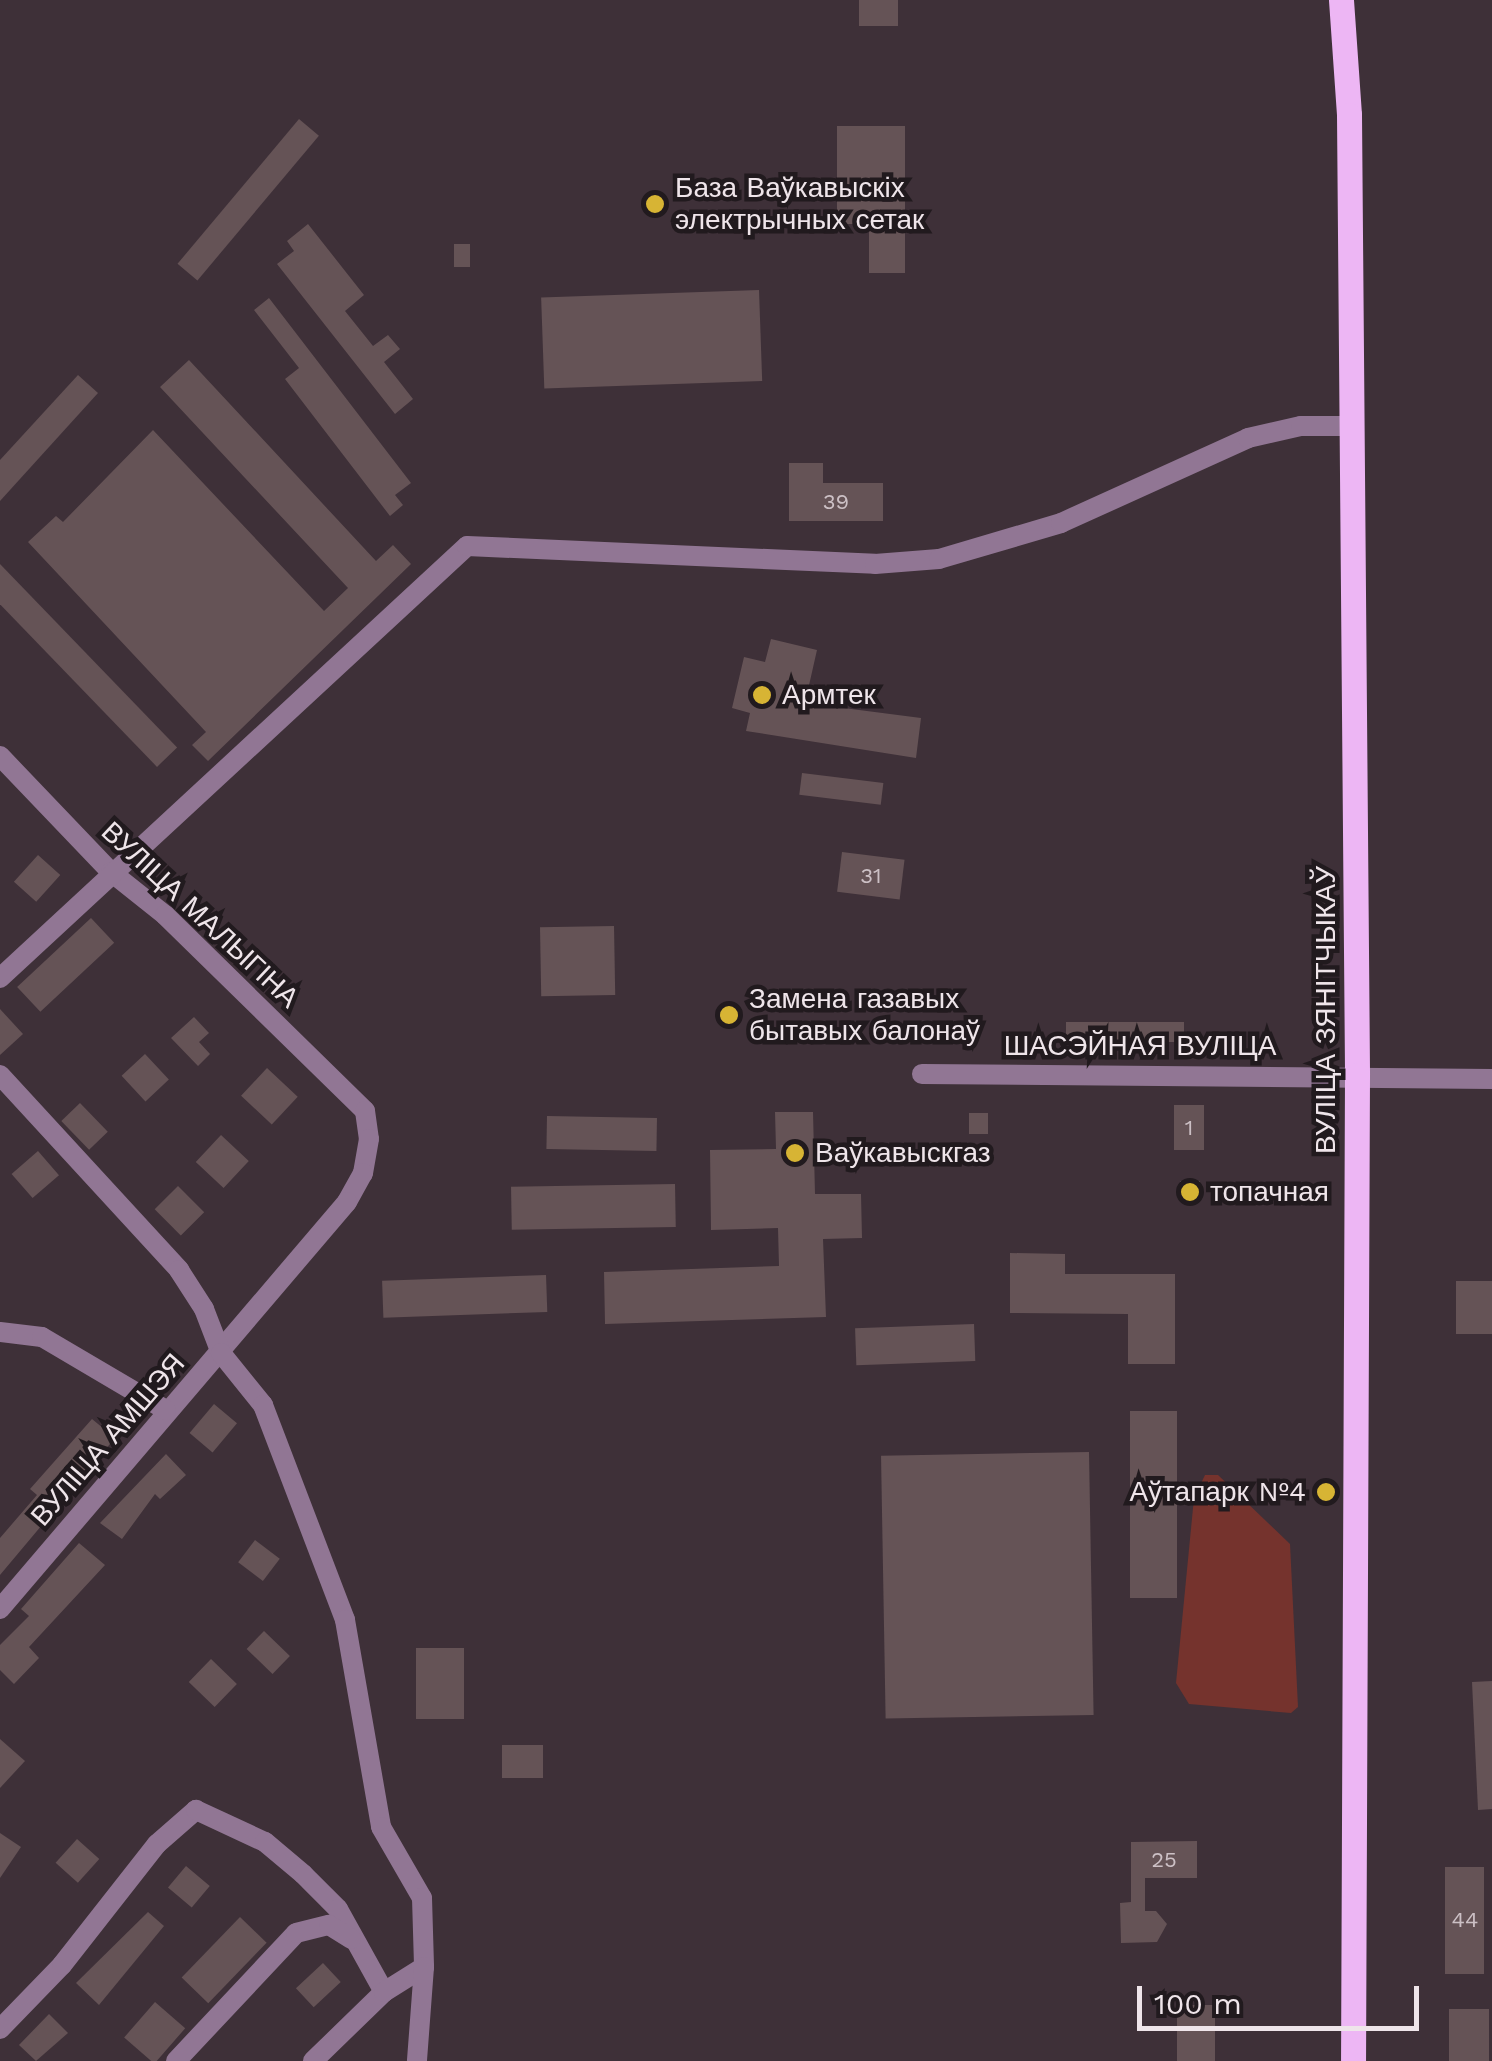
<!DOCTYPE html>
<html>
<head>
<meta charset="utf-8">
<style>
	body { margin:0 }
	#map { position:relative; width:1492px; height:2061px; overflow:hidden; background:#3e3038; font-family:"Work Sans",sans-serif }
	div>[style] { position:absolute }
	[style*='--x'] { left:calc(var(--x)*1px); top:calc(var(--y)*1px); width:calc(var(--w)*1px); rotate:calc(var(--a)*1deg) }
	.green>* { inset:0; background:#75332d }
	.building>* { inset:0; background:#655356; transform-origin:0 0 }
	.minor>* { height:20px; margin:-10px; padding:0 10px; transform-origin:10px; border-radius:10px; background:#917694 }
	.major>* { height:25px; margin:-12.5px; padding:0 12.5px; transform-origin:12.5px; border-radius:12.5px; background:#edb6f4 }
	.dots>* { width:28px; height:28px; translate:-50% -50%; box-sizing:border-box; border:5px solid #211a1e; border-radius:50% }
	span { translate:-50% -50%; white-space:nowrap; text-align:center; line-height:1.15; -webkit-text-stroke:9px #211a1e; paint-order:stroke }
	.number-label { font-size:22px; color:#ccc0c5 }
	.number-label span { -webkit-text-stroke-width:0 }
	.poi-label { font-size:28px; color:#efe5ea }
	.left { translate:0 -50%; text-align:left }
	.right { translate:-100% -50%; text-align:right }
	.street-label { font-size:28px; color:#efe5ea }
	.scale { position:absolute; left:1137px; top:1986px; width:282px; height:45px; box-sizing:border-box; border:5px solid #efe5ea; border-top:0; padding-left:12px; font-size:30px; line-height:35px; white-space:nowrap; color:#efe5ea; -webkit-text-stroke:8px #211a1e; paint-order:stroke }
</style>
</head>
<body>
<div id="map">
	<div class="green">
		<div style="clip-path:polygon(1205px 1475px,1218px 1475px,1290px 1544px,1298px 1707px,1291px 1713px,1189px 1704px,1176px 1683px,1194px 1498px)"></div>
	</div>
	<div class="building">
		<div style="left:859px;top:0;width:39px;height:26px"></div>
		<div style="left:299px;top:119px;width:26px;height:189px;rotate:40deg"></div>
		<div style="clip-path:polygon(837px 126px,905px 126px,905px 273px,869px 273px,869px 224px,837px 224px)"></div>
		<div style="clip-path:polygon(308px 224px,364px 295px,345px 311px,373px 346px,388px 335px,400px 349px,384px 362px,413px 399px,395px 414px,277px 264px,294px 251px,287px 241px)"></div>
		<div style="left:454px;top:244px;width:16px;height:23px"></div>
		<div style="left:759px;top:290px;width:91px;height:218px;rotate:88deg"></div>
		<div style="clip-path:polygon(269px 298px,411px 483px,395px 495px,403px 505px,390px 516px,285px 379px,299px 368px,254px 310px)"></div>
		<div style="clip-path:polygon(189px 360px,376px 561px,393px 545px,411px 564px,208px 761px,192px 745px,206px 732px,28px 542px,56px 516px,63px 522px,153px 430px,324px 611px,348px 588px,160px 387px)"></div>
		<div style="clip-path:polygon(78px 375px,98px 393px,0 501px,0 460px)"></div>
		<div style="clip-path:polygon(789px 463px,823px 463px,823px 483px,883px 483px,883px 521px,789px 521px)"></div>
		<div style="left:0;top:564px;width:255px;height:28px;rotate:46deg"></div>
		<div style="clip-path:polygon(771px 639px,817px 650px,805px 703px,921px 718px,916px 758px,746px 731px,750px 713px,732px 708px,744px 657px,765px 662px)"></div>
		<div style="left:802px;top:773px;width:82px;height:22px;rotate:7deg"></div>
		<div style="left:842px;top:852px;width:63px;height:40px;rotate:7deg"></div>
		<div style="left:38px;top:855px;width:30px;height:36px;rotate:42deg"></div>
		<div style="left:91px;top:918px;width:34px;height:101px;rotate:47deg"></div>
		<div style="left:614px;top:926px;width:69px;height:74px;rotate:89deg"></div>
		<div style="clip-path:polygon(0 1009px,23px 1034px,0 1055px)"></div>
		<div style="clip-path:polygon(194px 1017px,209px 1033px,199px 1042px,210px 1054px,198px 1066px,171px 1038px)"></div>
		<div style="left:1066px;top:1022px;width:118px;height:20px"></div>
		<div style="left:145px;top:1054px;width:35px;height:32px;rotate:47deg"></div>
		<div style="left:267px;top:1068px;width:42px;height:38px;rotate:43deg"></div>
		<div style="left:80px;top:1103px;width:40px;height:26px;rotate:46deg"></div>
		<div style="left:1174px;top:1105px;width:30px;height:45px"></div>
		<div style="clip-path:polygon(775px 1112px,813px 1112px,815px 1194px,861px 1194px,862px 1238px,823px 1239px,826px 1317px,605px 1324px,604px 1272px,779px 1266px,778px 1228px,711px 1230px,710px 1150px,776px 1149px)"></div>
		<div style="left:969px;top:1113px;width:19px;height:21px"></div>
		<div style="left:547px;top:1116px;width:110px;height:33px;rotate:1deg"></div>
		<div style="left:221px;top:1135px;width:38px;height:37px;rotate:43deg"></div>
		<div style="left:38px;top:1151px;width:32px;height:35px;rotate:49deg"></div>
		<div style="left:1180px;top:1181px;width:20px;height:21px"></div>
		<div style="left:675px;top:1184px;width:43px;height:164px;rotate:89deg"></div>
		<div style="left:178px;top:1186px;width:37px;height:33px;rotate:45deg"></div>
		<div style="clip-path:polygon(1010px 1253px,1065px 1254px,1065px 1274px,1175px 1274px,1175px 1364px,1128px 1364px,1128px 1314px,1010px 1313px)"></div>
		<div style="left:546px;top:1275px;width:37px;height:164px;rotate:88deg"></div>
		<div style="left:1456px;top:1281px;width:36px;height:53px"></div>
		<div style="left:974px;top:1324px;width:37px;height:119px;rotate:88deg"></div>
		<div style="left:214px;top:1404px;width:30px;height:38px;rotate:40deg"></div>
		<div style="left:1130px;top:1411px;width:47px;height:187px"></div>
		<div style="clip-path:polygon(92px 1419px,115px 1438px,0 1575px,0 1538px,37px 1495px,30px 1489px)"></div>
		<div style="left:1089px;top:1452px;width:263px;height:208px;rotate:89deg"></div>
		<div style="clip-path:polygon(166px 1454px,186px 1475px,160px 1499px,155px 1494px,122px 1539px,100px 1523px)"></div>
		<div style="left:255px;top:1540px;width:31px;height:28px;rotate:37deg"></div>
		<div style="clip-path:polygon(79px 1543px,105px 1565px,29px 1647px,39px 1658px,14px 1684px,0 1670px,0 1645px,29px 1616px,21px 1609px)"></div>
		<div style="left:264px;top:1631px;width:36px;height:25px;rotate:44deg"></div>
		<div style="left:416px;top:1648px;width:48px;height:71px"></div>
		<div style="left:211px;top:1659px;width:36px;height:32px;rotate:44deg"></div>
		<div style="clip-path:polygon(1492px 1681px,1492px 1809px,1478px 1810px,1472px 1682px)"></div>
		<div style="clip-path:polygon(0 1739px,25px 1761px,0 1788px)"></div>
		<div style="left:502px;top:1745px;width:41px;height:33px"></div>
		<div style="clip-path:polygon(0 1833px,21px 1847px,0 1878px)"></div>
		<div style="left:77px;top:1839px;width:30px;height:32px;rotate:42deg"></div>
		<div style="clip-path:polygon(1197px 1841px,1197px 1878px,1145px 1878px,1145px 1911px,1156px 1911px,1167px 1924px,1157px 1942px,1121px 1943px,1120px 1903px,1131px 1902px,1131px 1842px)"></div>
		<div style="left:186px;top:1866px;width:31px;height:28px;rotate:40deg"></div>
		<div style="left:1445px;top:1867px;width:39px;height:107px"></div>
		<div style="clip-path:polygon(148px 1912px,164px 1926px,99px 2005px,76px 1983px)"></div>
		<div style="left:240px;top:1917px;width:37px;height:84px;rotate:44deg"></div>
		<div style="left:323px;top:1963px;width:26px;height:37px;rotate:47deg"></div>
		<div style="left:155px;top:2002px;width:40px;height:47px;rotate:41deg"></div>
		<div style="left:1177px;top:2005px;width:38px;height:56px"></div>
		<div style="left:1449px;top:2009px;width:40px;height:52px"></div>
		<div style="clip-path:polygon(49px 2014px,68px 2033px,36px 2061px,19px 2045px)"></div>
	</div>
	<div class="minor">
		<div style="--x:0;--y:756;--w:161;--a:46.3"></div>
		<div style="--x:111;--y:872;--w:69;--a:38.5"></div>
		<div style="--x:165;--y:915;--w:280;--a:44.4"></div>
		<div style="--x:365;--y:1111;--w:28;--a:82"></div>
		<div style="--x:369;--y:1139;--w:35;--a:100"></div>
		<div style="--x:363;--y:1173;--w:33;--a:119"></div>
		<div style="--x:347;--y:1202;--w:535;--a:130.45"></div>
		<div style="--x:0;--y:978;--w:636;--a:-42.77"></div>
		<div style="--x:467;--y:546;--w:408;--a:2.5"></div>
		<div style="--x:875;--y:564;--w:64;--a:-4.5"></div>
		<div style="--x:939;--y:559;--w:127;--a:-16.4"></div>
		<div style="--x:1061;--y:523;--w:205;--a:-24.4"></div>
		<div style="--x:1248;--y:438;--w:54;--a:-12.8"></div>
		<div style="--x:1301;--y:426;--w:48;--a:0"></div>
		<div style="--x:922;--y:1074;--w:570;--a:0.5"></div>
		<div style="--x:0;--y:1075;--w:265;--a:47.4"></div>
		<div style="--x:179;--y:1270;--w:46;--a:57.3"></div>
		<div style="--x:204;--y:1309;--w:47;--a:68.9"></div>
		<div style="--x:221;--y:1353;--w:67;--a:51.1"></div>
		<div style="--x:263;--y:1405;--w:230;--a:69.1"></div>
		<div style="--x:345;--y:1620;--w:210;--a:80.1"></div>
		<div style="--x:381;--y:1827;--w:82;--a:60"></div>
		<div style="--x:422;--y:1898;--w:69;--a:88.3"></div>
		<div style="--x:0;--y:1332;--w:42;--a:6.8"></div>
		<div style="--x:42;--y:1337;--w:144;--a:30.5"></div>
		<div style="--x:0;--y:2029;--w:89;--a:-45.9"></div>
		<div style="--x:62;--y:1965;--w:154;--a:-51.9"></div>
		<div style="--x:157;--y:1844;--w:52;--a:-41.1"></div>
		<div style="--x:196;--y:1810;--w:76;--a:24.9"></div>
		<div style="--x:265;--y:1842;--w:50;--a:40.1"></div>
		<div style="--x:303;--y:1874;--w:49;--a:45"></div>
		<div style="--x:338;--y:1909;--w:95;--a:61"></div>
		<div style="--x:176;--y:2061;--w:175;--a:-46.8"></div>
		<div style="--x:296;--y:1933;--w:34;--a:-14"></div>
		<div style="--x:329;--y:1925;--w:26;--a:32"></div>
		<div style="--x:313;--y:2061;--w:99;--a:-44.2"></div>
		<div style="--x:384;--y:1992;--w:47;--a:-32"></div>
		<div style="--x:424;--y:1967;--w:94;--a:94.3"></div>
	</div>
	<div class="major">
		<div style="--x:1341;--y:0;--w:115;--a:86"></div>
		<div style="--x:1349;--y:115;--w:960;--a:89.52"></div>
		<div style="--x:1357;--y:1075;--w:986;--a:90.23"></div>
	</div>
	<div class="dots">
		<div style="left:655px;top:204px;background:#d7b434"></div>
		<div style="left:762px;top:695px;background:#d7b434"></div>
		<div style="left:729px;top:1015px;background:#d7b434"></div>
		<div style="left:795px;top:1153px;background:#d7b434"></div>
		<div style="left:1190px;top:1192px;background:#d7b434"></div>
		<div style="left:1326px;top:1492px;background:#d7b434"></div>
	</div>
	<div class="number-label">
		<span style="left:836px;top:502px">39</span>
		<span style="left:871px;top:876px">31</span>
		<span style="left:1189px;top:1128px">1</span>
		<span style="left:1164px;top:1860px">25</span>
		<span style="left:1465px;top:1920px">44</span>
	</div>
	<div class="poi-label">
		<span class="left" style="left:675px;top:204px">База Ваўкавыскіх<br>электрычных сетак</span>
		<span class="left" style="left:782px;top:695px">Армтек</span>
		<span class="left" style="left:749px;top:1015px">Замена газавых<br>бытавых балонаў</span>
		<span class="left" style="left:815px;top:1153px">Ваўкавыскгаз</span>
		<span class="left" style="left:1210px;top:1192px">топачная</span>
		<span class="right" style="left:1306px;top:1492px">Аўтапарк №4</span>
	</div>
	<div class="street-label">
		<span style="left:200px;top:915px;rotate:43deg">ВУЛІЦА МАЛЫГІНА</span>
		<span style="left:1326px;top:1010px;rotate:-90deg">ВУЛІЦА ЗЯНІТЧЫКАЎ</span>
		<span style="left:1140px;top:1046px">ШАСЭЙНАЯ ВУЛІЦА</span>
		<span style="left:108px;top:1440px;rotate:-49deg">ВУЛІЦА АМШЭЯ</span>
	</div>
	<div class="scale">100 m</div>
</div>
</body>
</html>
